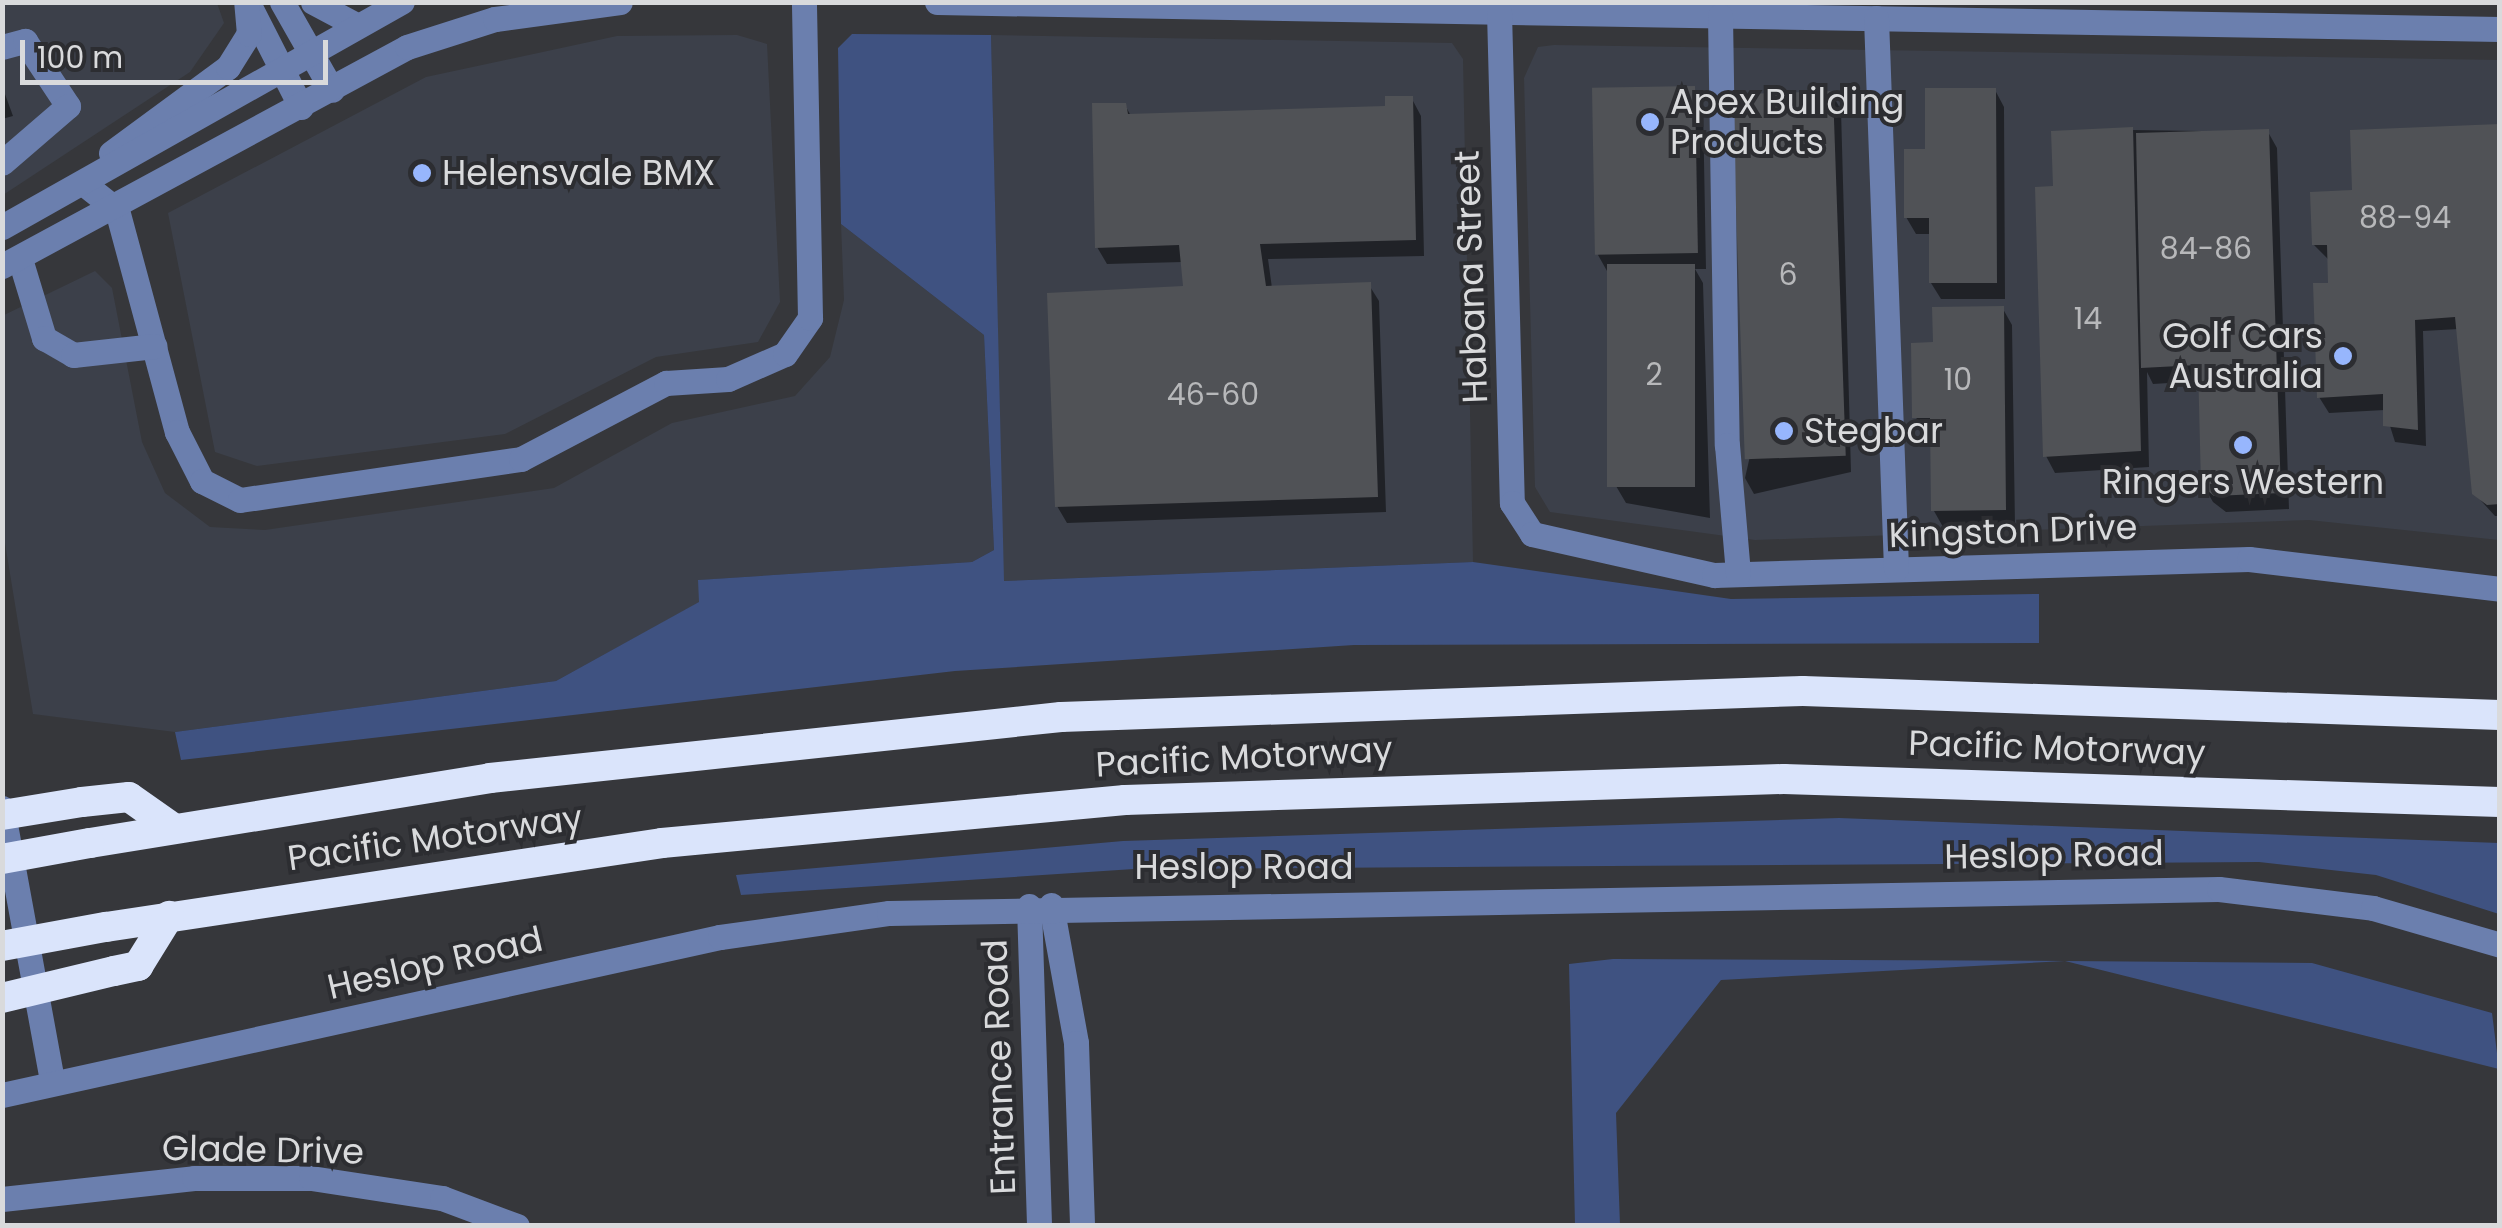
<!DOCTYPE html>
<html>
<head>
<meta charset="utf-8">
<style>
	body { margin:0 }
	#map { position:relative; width:2502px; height:1228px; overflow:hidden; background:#36373b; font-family:Poppins,sans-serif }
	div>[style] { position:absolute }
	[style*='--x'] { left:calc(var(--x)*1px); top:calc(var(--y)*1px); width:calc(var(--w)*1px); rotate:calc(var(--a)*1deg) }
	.built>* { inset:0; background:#3c404a }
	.green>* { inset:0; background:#3f5281 }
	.shadow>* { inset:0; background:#0007 }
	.building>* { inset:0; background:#505256; transform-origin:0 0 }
	.minor>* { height:25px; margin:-12.5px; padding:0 12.5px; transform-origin:12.5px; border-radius:12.5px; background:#6b7fae }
	.highway>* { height:30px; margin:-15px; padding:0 15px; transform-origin:15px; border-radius:15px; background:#dae4fb }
	.highway-bridge>* { height:30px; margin:-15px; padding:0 15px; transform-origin:15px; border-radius:15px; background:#dae4fb }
	.dots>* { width:28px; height:28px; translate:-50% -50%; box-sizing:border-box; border:5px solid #2c2d31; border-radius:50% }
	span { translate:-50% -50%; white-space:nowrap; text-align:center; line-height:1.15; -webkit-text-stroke:8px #2c2d31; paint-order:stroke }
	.number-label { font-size:30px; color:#b7b8ba }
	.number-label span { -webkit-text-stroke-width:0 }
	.poi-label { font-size:35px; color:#d9dadc }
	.left { translate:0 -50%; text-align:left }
	.right { translate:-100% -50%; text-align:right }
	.street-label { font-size:35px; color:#d9dadc }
	.frame { position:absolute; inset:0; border:5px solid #d9dadc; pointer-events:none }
	.scale { position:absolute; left:20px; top:40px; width:308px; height:45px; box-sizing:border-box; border:5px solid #d9dadc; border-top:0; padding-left:12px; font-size:30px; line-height:35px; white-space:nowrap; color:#d9dadc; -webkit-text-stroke:8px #2c2d31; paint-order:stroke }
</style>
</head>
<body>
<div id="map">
	<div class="built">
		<div style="clip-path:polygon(2px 3px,217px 3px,224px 23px,190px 72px,3px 195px)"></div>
		<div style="clip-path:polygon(991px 35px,1452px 43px,1463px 59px,1473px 562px,1003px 581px)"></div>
		<div style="clip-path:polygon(617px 36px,737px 35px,767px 44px,780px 302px,758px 342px,656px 357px,505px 434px,257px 466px,215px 452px,168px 213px,426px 77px)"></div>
		<div style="clip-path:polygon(1554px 45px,2499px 60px,2499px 540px,2309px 520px,1755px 540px,1550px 512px,1535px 487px,1524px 78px,1538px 47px)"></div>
		<div style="clip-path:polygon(841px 224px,984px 335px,994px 550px,972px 562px,699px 580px,700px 602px,556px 681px,175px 732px,33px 714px,3px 531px,2px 316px,95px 271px,112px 288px,142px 442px,165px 493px,210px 527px,265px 530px,554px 488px,672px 423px,795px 396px,830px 357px,844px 300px)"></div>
	</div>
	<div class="green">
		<div style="clip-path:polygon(852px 34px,991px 35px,1004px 581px,1473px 562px,1731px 599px,2039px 594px,2039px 643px,1354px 645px,955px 671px,181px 760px,175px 732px,556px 681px,699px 602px,698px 580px,972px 562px,994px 550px,984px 335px,841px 224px,838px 48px)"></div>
		<div style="clip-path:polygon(1839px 818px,2499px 843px,2499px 914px,2376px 875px,2259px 862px,1134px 869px,741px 895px,736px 875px,1123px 841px)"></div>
		<div style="clip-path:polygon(1613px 959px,2065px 961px,2312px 963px,2492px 1013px,2499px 1069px,2065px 961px,1721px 980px,1616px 1113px,1620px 1225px,1575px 1225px,1569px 964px)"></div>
	</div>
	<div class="shadow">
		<div style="clip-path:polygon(2px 86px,13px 116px,2px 119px)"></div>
		<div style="clip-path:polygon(1693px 89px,1703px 105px,1706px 269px,1695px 269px,1703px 283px,1710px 518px,1626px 503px,1616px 486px,1607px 271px,1598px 255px)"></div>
		<div style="clip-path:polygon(1995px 90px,2004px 107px,2005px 299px,1941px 299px,1931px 283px,1931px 234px,1916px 234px,1906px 217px,1928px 151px)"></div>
		<div style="clip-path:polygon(1832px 94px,1841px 110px,1851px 472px,1754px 494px,1745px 478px)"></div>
		<div style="clip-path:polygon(1412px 99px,1421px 116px,1424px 256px,1268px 259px,1272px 288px,1369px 285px,1379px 301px,1386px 512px,1067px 523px,1057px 506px,1186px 288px,1183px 262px,1107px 264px,1097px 247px,1125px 105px,1131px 116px,1388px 109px)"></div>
		<div style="clip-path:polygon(2500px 127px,2500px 516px,2495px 516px,2474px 493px,2459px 329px,2423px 331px,2426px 446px,2395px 442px,2385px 410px,2329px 413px,2319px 397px,2330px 261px,2314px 245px,2355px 192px)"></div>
		<div style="clip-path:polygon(2132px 130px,2268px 132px,2277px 148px,2289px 509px,2226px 512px,2213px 502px,2203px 485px,2201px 381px,2153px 384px,2147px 372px,2149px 467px,2055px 473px,2046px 456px,2056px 188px)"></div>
		<div style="clip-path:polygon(2003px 309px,2012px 325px,2015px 526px,1943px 527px,1934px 511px,1933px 434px,1915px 417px,1935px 345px)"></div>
	</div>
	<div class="building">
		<div style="left:1695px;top:86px;width:167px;height:103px;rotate:89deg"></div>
		<div style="clip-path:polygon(1925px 88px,1996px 88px,1997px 283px,1929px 283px,1929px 218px,1904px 218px,1904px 149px,1925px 149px)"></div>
		<div style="left:1833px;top:91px;width:365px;height:101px;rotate:88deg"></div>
		<div style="clip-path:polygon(1385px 96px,1413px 96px,1416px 240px,1260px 244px,1266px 286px,1371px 282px,1378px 497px,1055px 507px,1047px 293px,1183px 286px,1179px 245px,1095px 248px,1092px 103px,1126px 103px,1128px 114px,1385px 106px)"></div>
		<div style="clip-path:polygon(2500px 124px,2500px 504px,2487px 505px,2472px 494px,2455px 317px,2415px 320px,2418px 430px,2383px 426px,2383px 394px,2317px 398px,2313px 283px,2328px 283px,2327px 245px,2312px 245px,2310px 192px,2352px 190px,2350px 130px)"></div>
		<div style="clip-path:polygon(2133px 127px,2141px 451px,2043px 457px,2035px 187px,2053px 186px,2051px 131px)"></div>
		<div style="clip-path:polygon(2269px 129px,2281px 493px,2214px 496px,2201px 485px,2198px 365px,2141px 368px,2136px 133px)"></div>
		<div style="left:1607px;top:264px;width:88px;height:223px"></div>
		<div style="clip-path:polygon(2004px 306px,2006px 510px,1931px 511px,1930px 418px,1912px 418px,1911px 343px,1933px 342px,1932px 307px)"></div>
	</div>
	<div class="minor">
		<div style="--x:282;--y:2;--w:101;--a:60.4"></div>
		<div style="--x:313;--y:2;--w:49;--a:28.1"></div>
		<div style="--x:937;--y:2;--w:1563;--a:0.99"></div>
		<div style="--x:251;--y:9;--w:110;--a:63"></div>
		<div style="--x:1499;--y:12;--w:491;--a:88.5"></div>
		<div style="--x:1512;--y:503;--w:37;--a:57"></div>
		<div style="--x:1532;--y:534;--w:187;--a:12.7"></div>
		<div style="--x:1714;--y:575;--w:535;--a:-1.71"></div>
		<div style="--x:2249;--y:559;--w:253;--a:6.8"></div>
		<div style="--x:1720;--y:16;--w:429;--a:89.1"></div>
		<div style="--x:1727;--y:445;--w:129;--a:85.1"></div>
		<div style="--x:1876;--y:18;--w:551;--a:87.92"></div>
		<div style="--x:2;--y:47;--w:24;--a:-15"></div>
		<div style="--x:25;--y:41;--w:78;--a:56.5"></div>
		<div style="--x:68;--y:106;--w:87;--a:139.2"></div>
		<div style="--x:111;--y:153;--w:145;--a:-36.3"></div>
		<div style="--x:228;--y:67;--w:39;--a:-58"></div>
		<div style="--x:249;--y:34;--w:32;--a:-95"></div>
		<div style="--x:83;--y:183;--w:43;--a:38.5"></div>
		<div style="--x:117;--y:210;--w:230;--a:74.9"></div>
		<div style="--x:177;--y:432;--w:55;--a:63"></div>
		<div style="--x:202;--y:481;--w:42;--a:26.6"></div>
		<div style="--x:240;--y:500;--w:284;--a:-8.3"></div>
		<div style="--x:521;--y:459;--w:164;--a:-27.7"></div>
		<div style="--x:666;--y:383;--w:62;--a:-3.7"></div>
		<div style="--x:728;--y:379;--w:62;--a:-23.7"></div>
		<div style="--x:785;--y:354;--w:44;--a:-55.2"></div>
		<div style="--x:810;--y:318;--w:316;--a:-91.1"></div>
		<div style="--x:2;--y:227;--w:459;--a:-29.4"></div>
		<div style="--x:20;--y:259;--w:83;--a:73.1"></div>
		<div style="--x:44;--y:338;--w:34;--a:30"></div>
		<div style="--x:73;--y:355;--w:82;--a:-6.3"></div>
		<div style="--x:2;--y:266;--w:460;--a:-28.4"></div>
		<div style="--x:407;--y:47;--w:92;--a:-17.7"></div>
		<div style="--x:495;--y:19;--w:126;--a:-7.7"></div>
		<div style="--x:2;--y:808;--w:278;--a:79.6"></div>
		<div style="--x:1051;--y:905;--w:140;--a:79.7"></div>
		<div style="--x:1076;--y:1043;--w:183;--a:88.1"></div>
		<div style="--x:1029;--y:906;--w:320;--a:88.2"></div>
		<div style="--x:2;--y:1095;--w:735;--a:-12.41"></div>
		<div style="--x:720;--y:937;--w:171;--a:-8.1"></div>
		<div style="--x:889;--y:913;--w:1330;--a:-1.03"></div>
		<div style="--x:2219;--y:889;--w:155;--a:7"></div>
		<div style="--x:2373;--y:908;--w:132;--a:16.2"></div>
		<div style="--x:2;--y:1199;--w:193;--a:-6.2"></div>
		<div style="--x:194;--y:1178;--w:117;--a:0"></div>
		<div style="--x:311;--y:1178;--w:133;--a:8.7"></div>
		<div style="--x:442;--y:1198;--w:80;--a:20.5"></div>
	</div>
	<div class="highway">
		<div style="--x:82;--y:802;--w:47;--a:-6.1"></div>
		<div style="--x:129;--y:797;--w:54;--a:35.2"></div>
		<div style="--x:90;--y:843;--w:405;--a:-9.2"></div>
		<div style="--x:490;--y:778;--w:574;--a:-6.1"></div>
		<div style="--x:1061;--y:717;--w:742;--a:-2.01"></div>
		<div style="--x:1803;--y:691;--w:697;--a:1.97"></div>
		<div style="--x:106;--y:927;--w:562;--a:-8.59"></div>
		<div style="--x:662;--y:843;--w:465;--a:-5.3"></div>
		<div style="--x:1125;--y:800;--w:659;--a:-1.83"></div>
		<div style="--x:1784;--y:779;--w:716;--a:1.84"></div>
		<div style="--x:114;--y:971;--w:25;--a:-12"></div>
		<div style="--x:138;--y:966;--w:59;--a:-58.2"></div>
	</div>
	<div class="highway-bridge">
		<div style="--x:2;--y:815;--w:81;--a:-9.2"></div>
		<div style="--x:2;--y:859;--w:89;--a:-10.3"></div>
		<div style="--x:2;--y:946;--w:106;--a:-10.4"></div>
		<div style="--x:2;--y:998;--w:115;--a:-13.6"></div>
	</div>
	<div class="dots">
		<div style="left:1650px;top:122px;background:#97b6fd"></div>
		<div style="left:422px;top:173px;background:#97b6fd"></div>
		<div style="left:2343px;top:356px;background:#97b6fd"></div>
		<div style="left:1784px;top:431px;background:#97b6fd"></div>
		<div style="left:2243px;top:445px;background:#97b6fd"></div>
	</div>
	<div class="number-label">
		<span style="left:2405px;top:218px">88-94</span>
		<span style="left:2206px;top:249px">84-86</span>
		<span style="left:1788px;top:275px">6</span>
		<span style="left:2088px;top:319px">14</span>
		<span style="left:1654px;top:375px">2</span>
		<span style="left:1958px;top:380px">10</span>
		<span style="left:1213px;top:395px">46-60</span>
	</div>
	<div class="poi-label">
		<span class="left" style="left:1670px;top:122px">Apex Building<br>Products</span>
		<span class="left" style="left:442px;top:173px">Helensvale BMX</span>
		<span class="right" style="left:2323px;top:356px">Golf Cars<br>Australia</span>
		<span class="left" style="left:1804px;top:431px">Stegbar</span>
		<span style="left:2243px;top:482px">Ringers Western</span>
	</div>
	<div class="street-label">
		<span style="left:1471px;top:277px;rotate:-92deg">Habana Street</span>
		<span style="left:2013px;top:531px;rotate:-2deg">Kingston Drive</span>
		<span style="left:2057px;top:748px;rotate:2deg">Pacific Motorway</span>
		<span style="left:1244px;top:757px;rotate:-3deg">Pacific Motorway</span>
		<span style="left:435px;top:838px;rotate:-8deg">Pacific Motorway</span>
		<span style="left:2054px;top:855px;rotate:-1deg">Heslop Road</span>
		<span style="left:1244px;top:867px">Heslop Road</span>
		<span style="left:435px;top:963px;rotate:-13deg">Heslop Road</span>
		<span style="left:999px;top:1067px;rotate:-92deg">Entrance Road</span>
		<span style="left:263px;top:1150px;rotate:1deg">Glade Drive</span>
	</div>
	<div class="frame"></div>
	<div class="scale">100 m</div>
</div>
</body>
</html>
